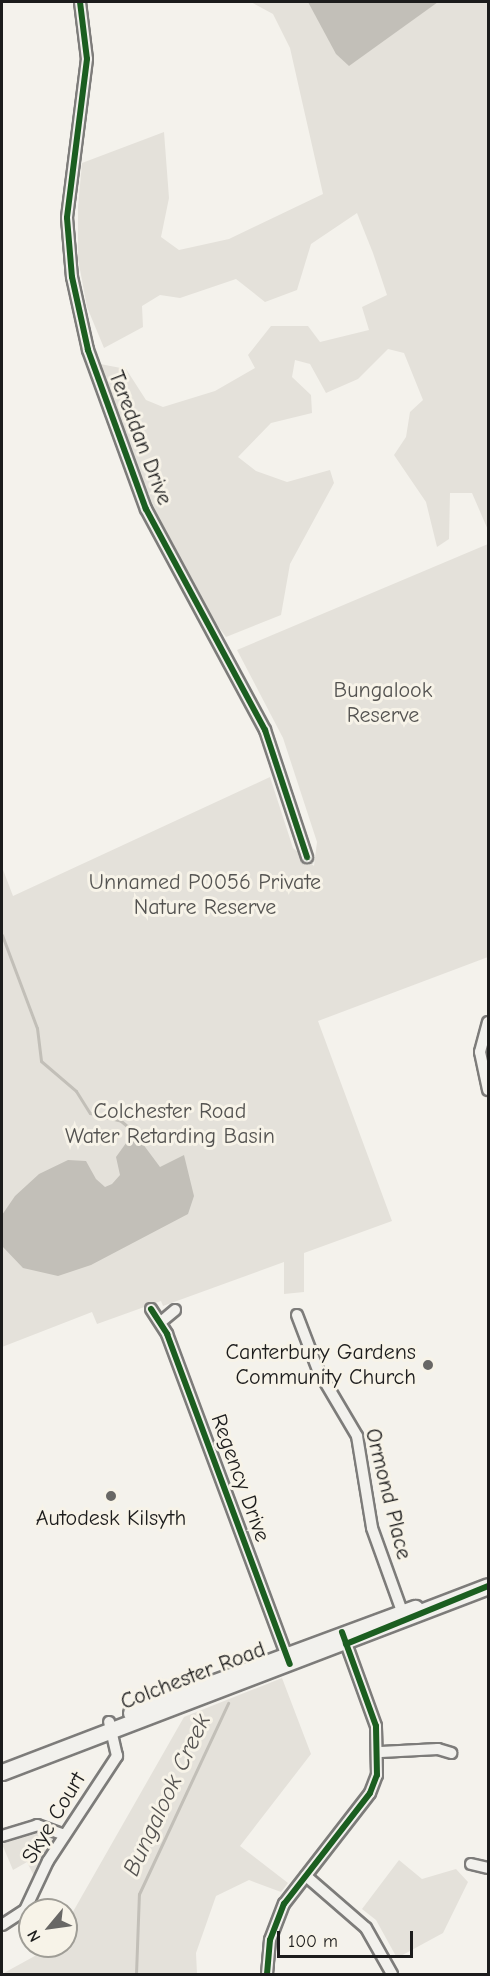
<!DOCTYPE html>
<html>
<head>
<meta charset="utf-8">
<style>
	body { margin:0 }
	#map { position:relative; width:490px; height:1976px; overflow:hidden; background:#f4f2ec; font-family:"Comic Neue",sans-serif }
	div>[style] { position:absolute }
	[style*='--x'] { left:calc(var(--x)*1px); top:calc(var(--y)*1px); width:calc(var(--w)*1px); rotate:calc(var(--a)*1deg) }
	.green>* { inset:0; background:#e4e1da }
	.water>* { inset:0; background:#c2bfb8 }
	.stream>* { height:3px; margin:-1.5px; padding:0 1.5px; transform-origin:1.5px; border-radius:1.5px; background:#c2bfb8 }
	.roads { filter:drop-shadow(2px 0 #7d7c7a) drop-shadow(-2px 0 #7d7c7a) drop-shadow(0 2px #7d7c7a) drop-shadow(0 -2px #7d7c7a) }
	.street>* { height:10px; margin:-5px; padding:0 5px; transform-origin:5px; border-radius:5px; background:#f2f1ed }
	.secondary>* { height:15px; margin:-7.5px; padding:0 7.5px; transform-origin:7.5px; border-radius:7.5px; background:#f2f1ed }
	.cycleway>* { height:6px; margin:-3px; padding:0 3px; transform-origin:3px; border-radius:3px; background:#1b5e20 }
	.dots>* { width:16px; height:16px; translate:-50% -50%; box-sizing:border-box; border:3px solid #f7f3e8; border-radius:50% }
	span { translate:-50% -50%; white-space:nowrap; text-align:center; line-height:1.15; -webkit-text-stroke:6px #f7f3e8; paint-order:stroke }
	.street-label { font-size:22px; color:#1c1c1c }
	.park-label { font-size:22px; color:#545351 }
	.poi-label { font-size:22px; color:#1c1c1c }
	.right { translate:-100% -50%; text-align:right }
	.water-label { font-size:24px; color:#565452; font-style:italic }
	.frame { position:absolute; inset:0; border:3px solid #1c1c1c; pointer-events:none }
	.north { position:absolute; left:18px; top:1898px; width:60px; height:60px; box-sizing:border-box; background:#f7f3e8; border:2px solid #9f9d96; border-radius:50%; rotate:241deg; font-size:16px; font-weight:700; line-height:24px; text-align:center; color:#1c1c1c }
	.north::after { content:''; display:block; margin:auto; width:21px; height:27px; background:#686765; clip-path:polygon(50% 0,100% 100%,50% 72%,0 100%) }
	.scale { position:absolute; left:277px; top:1931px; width:136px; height:27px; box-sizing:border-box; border:3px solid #1c1c1c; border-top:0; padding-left:8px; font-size:18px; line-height:21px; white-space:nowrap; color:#1c1c1c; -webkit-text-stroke:4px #f7f3e8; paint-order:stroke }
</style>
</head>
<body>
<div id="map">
	<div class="green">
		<div style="clip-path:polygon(251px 2px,488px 2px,488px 530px,472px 493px,450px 493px,449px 539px,437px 547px,426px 502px,394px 455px,406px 437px,410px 412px,423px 400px,404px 353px,388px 349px,358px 379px,326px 393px,310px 364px,295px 360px,292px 377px,311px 395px,312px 413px,271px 423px,238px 457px,256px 471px,287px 482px,330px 470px,334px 483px,290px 564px,281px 615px,226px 637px,192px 591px,154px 520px,100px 364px,126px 369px,146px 400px,163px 407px,215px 391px,255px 368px,248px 355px,271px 326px,308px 326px,320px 342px,369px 330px,362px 307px,387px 295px,373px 253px,357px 213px,311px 244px,297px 290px,265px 302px,236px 279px,180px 298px,160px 295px,142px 306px,143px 327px,104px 348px,87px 307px,78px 259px,78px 207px,82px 163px,164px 132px,169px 198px,161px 237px,179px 250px,229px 239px,323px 194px,290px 48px,273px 14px)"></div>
		<div style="clip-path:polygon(488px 544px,488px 957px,318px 1021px,392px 1221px,304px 1253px,304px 1292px,284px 1294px,284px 1262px,163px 1306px,161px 1301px,97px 1324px,92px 1312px,2px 1347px,2px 867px,13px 896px,270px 777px,293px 848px,314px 866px,317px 842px,283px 738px,237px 650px)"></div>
		<div style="clip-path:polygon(282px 1678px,311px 1754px,240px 1846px,288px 1883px,281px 1892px,249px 1880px,216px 1896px,196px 1953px,197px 1974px,2px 1974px,53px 1946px,66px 1946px,66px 1924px,184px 1717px)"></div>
		<div style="clip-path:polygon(40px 1831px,56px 1838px,34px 1876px,27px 1862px,13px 1870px,2px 1844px)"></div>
		<div style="clip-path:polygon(399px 1860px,422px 1879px,456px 1869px,468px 1882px,443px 1933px,397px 1958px,376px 1920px,362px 1909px)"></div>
	</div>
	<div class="water">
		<div style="clip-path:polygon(308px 2px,438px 2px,349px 66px,336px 54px)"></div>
		<div style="clip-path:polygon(134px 1132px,160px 1167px,184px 1155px,194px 1196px,188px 1214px,91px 1265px,58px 1276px,23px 1268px,2px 1246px,2px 1215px,15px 1196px,39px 1174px,68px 1160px,86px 1161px,96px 1179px,105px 1187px,112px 1184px,120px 1175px,116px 1157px)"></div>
	</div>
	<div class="stream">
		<div style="--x:2;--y:935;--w:99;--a:69.4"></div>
		<div style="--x:37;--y:1028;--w:33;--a:83"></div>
		<div style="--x:41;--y:1061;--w:46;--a:40.6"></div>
		<div style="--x:76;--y:1091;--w:26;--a:58"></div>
		<div style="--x:90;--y:1113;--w:32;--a:14"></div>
		<div style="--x:121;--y:1121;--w:17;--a:40"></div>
		<div style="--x:136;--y:1974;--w:80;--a:-87.9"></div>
		<div style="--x:139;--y:1894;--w:211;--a:-65"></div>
	</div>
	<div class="roads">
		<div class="street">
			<div style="--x:80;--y:2;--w:57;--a:83"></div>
			<div style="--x:87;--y:59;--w:160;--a:97.2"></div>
			<div style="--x:67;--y:218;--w:59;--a:85.2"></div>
			<div style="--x:72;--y:277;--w:75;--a:77.6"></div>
			<div style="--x:88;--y:350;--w:169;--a:70"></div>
			<div style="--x:146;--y:509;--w:251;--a:61.7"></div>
			<div style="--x:265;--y:730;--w:134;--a:71.7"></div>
			<div style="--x:488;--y:1022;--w:31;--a:105"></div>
			<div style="--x:480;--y:1052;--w:39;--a:78"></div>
			<div style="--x:151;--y:1309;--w:30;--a:57"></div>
			<div style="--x:167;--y:1334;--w:350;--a:69.6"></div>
			<div style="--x:297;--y:1315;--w:59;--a:69.1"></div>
			<div style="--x:318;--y:1370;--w:77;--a:59.4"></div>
			<div style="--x:357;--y:1436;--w:93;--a:80.7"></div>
			<div style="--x:372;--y:1528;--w:95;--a:70.2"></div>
			<div style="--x:162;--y:1321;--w:17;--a:-40"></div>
			<div style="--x:381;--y:1752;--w:57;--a:-3"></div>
			<div style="--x:438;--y:1749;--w:14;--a:17"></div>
			<div style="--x:2;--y:1836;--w:37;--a:-17"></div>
			<div style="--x:37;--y:1825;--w:29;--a:20"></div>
			<div style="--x:471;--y:1864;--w:17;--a:13"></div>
			<div style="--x:306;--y:1876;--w:79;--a:40.9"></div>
			<div style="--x:366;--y:1928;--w:53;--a:60.5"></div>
			<div style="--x:2;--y:1925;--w:27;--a:-33"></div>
			<div style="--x:25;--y:1910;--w:54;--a:-64.9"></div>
			<div style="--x:48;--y:1861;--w:126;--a:-56.7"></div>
			<div style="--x:117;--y:1756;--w:35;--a:-103"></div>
			<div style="--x:267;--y:1974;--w:34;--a:-85"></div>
			<div style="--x:270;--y:1940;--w:39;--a:-69"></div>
			<div style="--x:284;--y:1904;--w:140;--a:-52.2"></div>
			<div style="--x:370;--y:1793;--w:19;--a:-69"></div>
			<div style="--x:377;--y:1775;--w:49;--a:-91.2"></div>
			<div style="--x:376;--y:1726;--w:97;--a:-109.9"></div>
		</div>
		<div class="secondary">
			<div style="--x:131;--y:1713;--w:303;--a:-20.3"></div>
			<div style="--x:2;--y:1772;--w:520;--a:-20.94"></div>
		</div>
	</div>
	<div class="cycleway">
		<div style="--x:80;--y:2;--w:57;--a:83"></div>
		<div style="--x:87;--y:59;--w:160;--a:97.2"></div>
		<div style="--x:67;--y:218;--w:59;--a:85.2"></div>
		<div style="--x:72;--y:277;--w:75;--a:77.6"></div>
		<div style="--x:88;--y:350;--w:169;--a:70"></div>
		<div style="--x:146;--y:509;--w:251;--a:61.7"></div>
		<div style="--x:265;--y:730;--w:134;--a:71.7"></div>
		<div style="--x:151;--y:1309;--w:30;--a:57"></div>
		<div style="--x:167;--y:1334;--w:352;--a:69.6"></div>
		<div style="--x:346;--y:1644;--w:153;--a:-22.2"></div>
		<div style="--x:267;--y:1974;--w:34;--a:-85"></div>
		<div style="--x:270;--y:1940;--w:39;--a:-69"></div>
		<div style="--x:284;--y:1904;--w:140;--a:-52.2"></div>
		<div style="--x:370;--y:1793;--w:19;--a:-69"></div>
		<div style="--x:377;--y:1775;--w:49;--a:-91.2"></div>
		<div style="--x:376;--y:1726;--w:100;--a:-109.9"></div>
	</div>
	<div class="dots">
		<div style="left:428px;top:1365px;background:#686765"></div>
		<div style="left:111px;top:1496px;background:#686765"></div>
	</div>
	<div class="street-label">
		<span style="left:140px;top:438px;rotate:69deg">Tereddan Drive</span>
		<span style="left:240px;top:1478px;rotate:70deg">Regency Drive</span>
		<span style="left:388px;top:1494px;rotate:76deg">Ormond Place</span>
		<span style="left:193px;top:1676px;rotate:-21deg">Colchester Road</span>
		<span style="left:54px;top:1818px;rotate:-59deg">Skye Court</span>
	</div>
	<div class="park-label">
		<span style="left:383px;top:703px">Bungalook<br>Reserve</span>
		<span style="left:205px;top:895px">Unnamed P0056 Private<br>Nature Reserve</span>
		<span style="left:170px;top:1124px">Colchester Road<br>Water Retarding Basin</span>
	</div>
	<div class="poi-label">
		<span class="right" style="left:416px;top:1365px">Canterbury Gardens<br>Community Church</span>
		<span style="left:111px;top:1519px">Autodesk Kilsyth</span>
	</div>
	<div class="water-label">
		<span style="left:167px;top:1795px;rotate:-65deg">Bungalook Creek</span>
	</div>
	<div class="frame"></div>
	<div class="north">N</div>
	<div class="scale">100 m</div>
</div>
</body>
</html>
